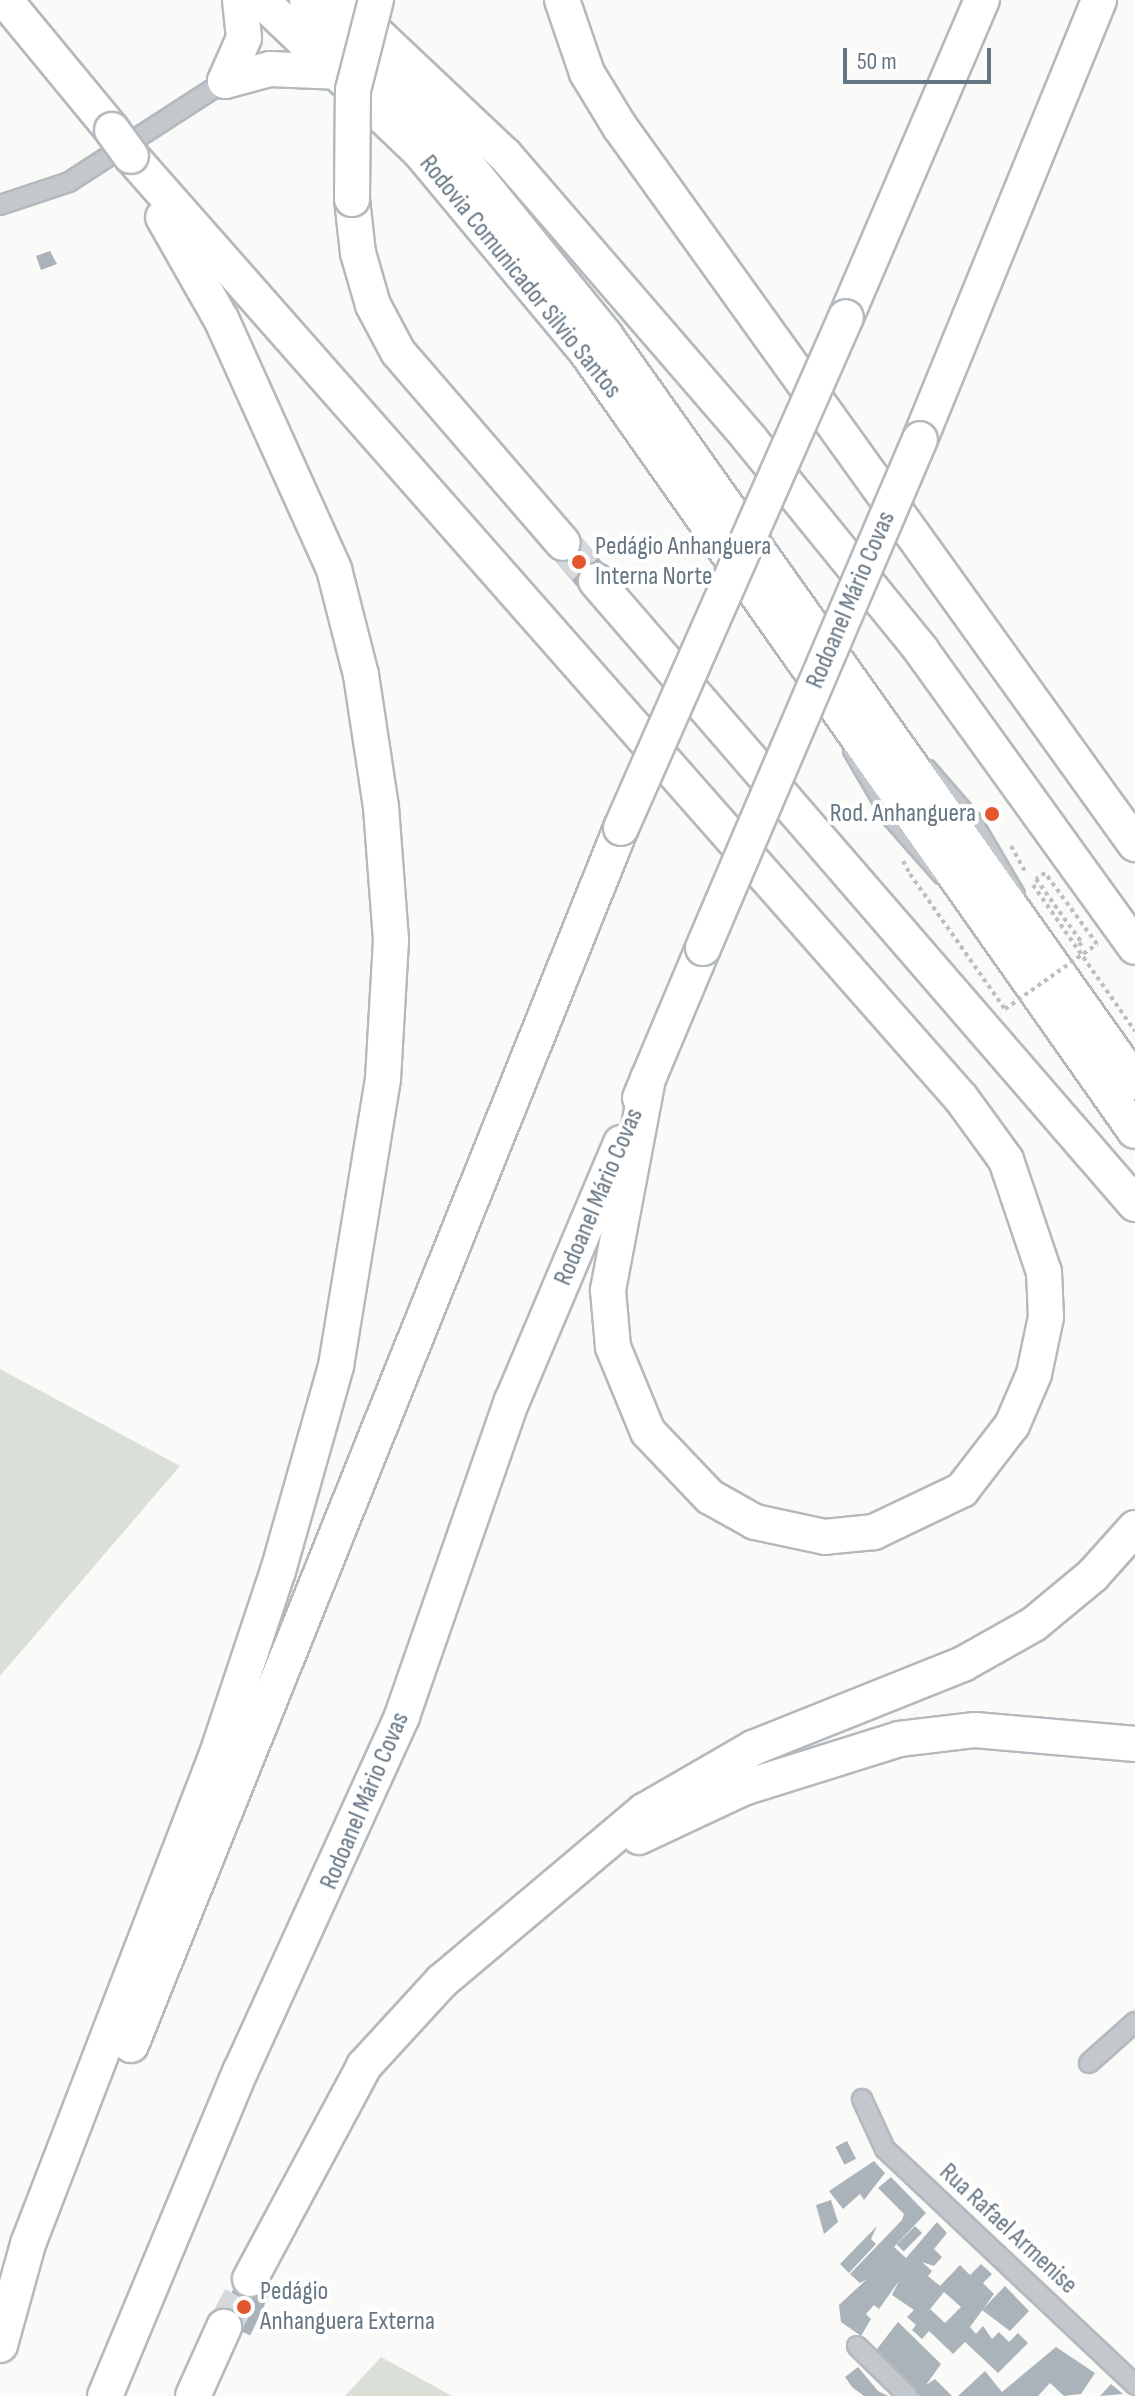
<!DOCTYPE html>
<html>
<head>
<meta charset="utf-8">
<style>
	body { margin:0 }
	#map { position:relative; width:1135px; height:2396px; overflow:hidden; background:#fafaf8; font-family:"Sofia Sans Condensed",sans-serif }
	div>[style] { position:absolute }
	[style*='--x'] { left:calc(var(--x)*1px); top:calc(var(--y)*1px); width:calc(var(--w)*1px); rotate:calc(var(--a)*1deg) }
	.green>* { inset:0; background:#dadfd7 }
	.building>* { inset:0; background:#aab3b9; transform-origin:0 0 }
	.motorway-tunnel>* { height:34px; margin-top:-17px; transform-origin:0; background:repeating-linear-gradient(90deg,#d5d9db 0 34px,transparent 0 51px) }
	.path>* { height:4px; margin-top:-2px; transform-origin:0; background:repeating-linear-gradient(90deg,#bbbfc2 0 4px,transparent 0 8px) }
	.roads { filter:drop-shadow(2px 0 #b4b9bd) drop-shadow(-2px 0 #b4b9bd) drop-shadow(0 2px #b4b9bd) drop-shadow(0 -2px #b4b9bd) }
	.service>* { height:9px; margin:-4.5px; padding:0 4.5px; transform-origin:4.5px; border-radius:4.5px; background:#c3c8cc }
	.minor>* { height:18px; margin:-9px; padding:0 9px; transform-origin:9px; border-radius:9px; background:#c3c8cc }
	.motorway>* { height:34px; margin:-17px; padding:0 17px; transform-origin:17px; border-radius:17px; background:#fff }
	.path-bridge>* { height:4px; margin-top:-2px; transform-origin:0; background:repeating-linear-gradient(90deg,#bbbfc2 0 4px,transparent 0 8px) }
	.bridges { filter:drop-shadow(2px 0 #b4b9bd) drop-shadow(-2px 0 #b4b9bd) drop-shadow(0 2px #b4b9bd) drop-shadow(0 -2px #b4b9bd) }
	.motorway-bridge>* { height:34px; margin:-17px; padding:0 17px; transform-origin:17px; border-radius:17px; background:#fff }
	.dots>* { width:22px; height:22px; translate:-50% -50%; box-sizing:border-box; border:4px solid #fff; border-radius:50% }
	span { translate:-50% -50%; white-space:nowrap; text-align:center; line-height:1.15; -webkit-text-stroke:8px #fff; paint-order:stroke }
	.street-label { font-size:26px; color:#657683 }
	.poi-label { font-size:26px; color:#657683 }
	.left { translate:0 -50%; text-align:left }
	.right { translate:-100% -50%; text-align:right }
	.scale { position:absolute; left:843px; top:48px; width:148px; height:36px; box-sizing:border-box; border:4px solid #657683; border-top:0; padding-left:10px; font-size:24px; line-height:28px; white-space:nowrap; color:#657683; -webkit-text-stroke:6px #fff; paint-order:stroke }
</style>
</head>
<body>
<div id="map">
	<div class="green">
		<div style="clip-path:polygon(0 1369px,180px 1466px,0 1676px)"></div>
		<div style="clip-path:polygon(381px 2357px,452px 2396px,345px 2396px)"></div>
	</div>
	<div class="building">
		<div style="clip-path:polygon(50px 251px,57px 264px,41px 270px,36px 256px)"></div>
		<div style="left:576px;top:531px;width:51px;height:35px;rotate:50deg"></div>
		<div style="left:847px;top:2141px;width:20px;height:13px;rotate:63deg"></div>
		<div style="clip-path:polygon(874px 2161px,885px 2173px,864px 2200px,860px 2194px,843px 2209px,829px 2191px)"></div>
		<div style="clip-path:polygon(evenodd,891px 2177px,926px 2213px,894px 2247px,906px 2258px,937px 2222px,947px 2233px,934px 2249px,942px 2257px,934px 2266px,922px 2262px,932px 2271px,928px 2276px,940px 2286px,960px 2265px,970px 2275px,981px 2264px,992px 2274px,983px 2283px,994px 2294px,970px 2327px,976px 2334px,983px 2326px,992px 2339px,999px 2332px,1009px 2342px,1018px 2333px,1028px 2343px,998px 2373px,965px 2342px,953px 2354px,929px 2331px,922px 2339px,912px 2330px,916px 2325px,907px 2317px,914px 2310px,892px 2295px,899px 2281px,879px 2309px,874px 2305px,866px 2314px,871px 2319px,861px 2336px,841px 2322px,839px 2305px,867px 2279px,860px 2283px,850px 2274px,902px 2220px,904px 2214px,878px 2188px,891px 2177px,944px 2292px,961px 2307px,945px 2323px,930px 2309px,923px 2318px,944px 2292px)"></div>
		<div style="clip-path:polygon(831px 2200px,838px 2222px,824px 2234px,816px 2205px)"></div>
		<div style="clip-path:polygon(877px 2226px,871px 2239px,876px 2244px,849px 2273px,840px 2264px)"></div>
		<div style="left:915px;top:2226px;width:10px;height:26px;rotate:45deg"></div>
		<div style="left:238px;top:2279px;width:35px;height:46px;rotate:25deg"></div>
		<div style="clip-path:polygon(1005px 2286px,1029px 2311px,1010px 2331px,982px 2310px)"></div>
		<div style="clip-path:polygon(898px 2322px,941px 2364px,926px 2385px,935px 2379px,952px 2396px,920px 2396px,877px 2349px)"></div>
		<div style="clip-path:polygon(1056px 2347px,1095px 2373px,1081px 2394px,1064px 2396px,1050px 2383px,1038px 2396px,958px 2396px,985px 2371px,1002px 2392px)"></div>
		<div style="clip-path:polygon(858px 2367px,878px 2391px,888px 2396px,864px 2396px,852px 2387px,845px 2377px)"></div>
		<div style="clip-path:polygon(1111px 2384px,1123px 2394px,1100px 2396px)"></div>
	</div>
	<div class="motorway-tunnel">
		<div style="--x:563;--y:543;--w:50;--a:49"></div>
		<div style="--x:224;--y:2327;--w:55;--a:-61.6"></div>
	</div>
	<div class="path">
		<div style="--x:1011;--y:846;--w:29;--a:61"></div>
		<div style="--x:903;--y:861;--w:15;--a:62"></div>
		<div style="--x:1033;--y:885;--w:178;--a:55.1"></div>
	</div>
	<div class="roads">
		<div class="service">
			<div style="--x:848;--y:751;--w:81;--a:59.6"></div>
			<div style="--x:889;--y:821;--w:76;--a:48.7"></div>
			<div style="--x:929;--y:765;--w:70;--a:49"></div>
			<div style="--x:975;--y:818;--w:87;--a:59.6"></div>
		</div>
		<div class="minor">
			<div style="--x:0;--y:205;--w:73;--a:-18.4"></div>
			<div style="--x:69;--y:182;--w:186;--a:-32.9"></div>
			<div style="--x:1089;--y:2063;--w:62;--a:-41.7"></div>
			<div style="--x:862;--y:2099;--w:55;--a:65.3"></div>
			<div style="--x:885;--y:2149;--w:344;--a:43.3"></div>
			<div style="--x:857;--y:2346;--w:71;--a:44.4"></div>
		</div>
		<div class="motorway">
			<div style="--x:5;--y:0;--w:168;--a:50.5"></div>
			<div style="--x:261;--y:0;--w:220;--a:43.7"></div>
			<div style="--x:420;--y:152;--w:258;--a:50.2"></div>
			<div style="--x:585;--y:350;--w:955;--a:54.85"></div>
			<div style="--x:307;--y:0;--w:189;--a:44.8"></div>
			<div style="--x:441;--y:133;--w:260;--a:50.9"></div>
			<div style="--x:605;--y:335;--w:916;--a:54.64"></div>
			<div style="--x:341;--y:0;--w:226;--a:43.4"></div>
			<div style="--x:505;--y:155;--w:374;--a:49.2"></div>
			<div style="--x:749;--y:438;--w:273;--a:50.9"></div>
			<div style="--x:921;--y:650;--w:366;--a:54.2"></div>
			<div style="--x:562;--y:0;--w:77;--a:71.1"></div>
			<div style="--x:587;--y:73;--w:63;--a:58.6"></div>
			<div style="--x:620;--y:127;--w:883;--a:54.31"></div>
			<div style="--x:225;--y:81;--w:47;--a:-14.9"></div>
			<div style="--x:270;--y:69;--w:71;--a:2.4"></div>
			<div style="--x:225;--y:81;--w:47;--a:-66.2"></div>
			<div style="--x:244;--y:38;--w:38;--a:-96"></div>
			<div style="--x:131;--y:156;--w:1255;--a:48.62"></div>
			<div style="--x:961;--y:1098;--w:77;--a:54"></div>
			<div style="--x:1006;--y:1160;--w:118;--a:71.3"></div>
			<div style="--x:1044;--y:1272;--w:45;--a:87.5"></div>
			<div style="--x:1046;--y:1317;--w:58;--a:101.9"></div>
			<div style="--x:1034;--y:1374;--w:56;--a:113.3"></div>
			<div style="--x:1012;--y:1425;--w:82;--a:127.6"></div>
			<div style="--x:962;--y:1490;--w:98;--a:154.5"></div>
			<div style="--x:874;--y:1532;--w:49;--a:174.2"></div>
			<div style="--x:825;--y:1537;--w:72;--a:-167.9"></div>
			<div style="--x:755;--y:1522;--w:51;--a:-150.9"></div>
			<div style="--x:710;--y:1497;--w:90;--a:-133.6"></div>
			<div style="--x:648;--y:1432;--w:92;--a:-112.4"></div>
			<div style="--x:613;--y:1347;--w:57;--a:-95"></div>
			<div style="--x:608;--y:1290;--w:215;--a:-79.3"></div>
			<div style="--x:352;--y:199;--w:54;--a:83.7"></div>
			<div style="--x:358;--y:253;--w:54;--a:73.9"></div>
			<div style="--x:373;--y:305;--w:53;--a:62"></div>
			<div style="--x:398;--y:352;--w:252;--a:49.2"></div>
			<div style="--x:846;--y:317;--w:345;--a:-66.8"></div>
			<div style="--x:920;--y:439;--w:474;--a:-67.8"></div>
			<div style="--x:596;--y:581;--w:824;--a:49.13"></div>
			<div style="--x:640;--y:1098;--w:163;--a:-67.2"></div>
			<div style="--x:639;--y:1837;--w:115;--a:-25.2"></div>
			<div style="--x:743;--y:1788;--w:164;--a:-17.4"></div>
			<div style="--x:899;--y:1739;--w:77;--a:-6.8"></div>
			<div style="--x:975;--y:1730;--w:161;--a:5"></div>
			<div style="--x:131;--y:2045;--w:1312;--a:-68.07"></div>
			<div style="--x:250;--y:2279;--w:242;--a:-61.8"></div>
			<div style="--x:364;--y:2066;--w:115;--a:-47.5"></div>
			<div style="--x:442;--y:1981;--w:264;--a:-40.1"></div>
			<div style="--x:644;--y:1811;--w:126;--a:-30"></div>
			<div style="--x:753;--y:1748;--w:226;--a:-21.8"></div>
			<div style="--x:963;--y:1664;--w:81;--a:-29.4"></div>
			<div style="--x:1034;--y:1624;--w:77;--a:-39.7"></div>
			<div style="--x:1093;--y:1575;--w:63;--a:-48.2"></div>
			<div style="--x:0;--y:2345;--w:105;--a:-74.5"></div>
			<div style="--x:28;--y:2244;--w:525;--a:-68.91"></div>
			<div style="--x:217;--y:1754;--w:193;--a:-71.6"></div>
			<div style="--x:278;--y:1571;--w:213;--a:-74.2"></div>
			<div style="--x:336;--y:1366;--w:291;--a:-80.7"></div>
			<div style="--x:383;--y:1079;--w:139;--a:-86.7"></div>
			<div style="--x:391;--y:940;--w:133;--a:-94.3"></div>
			<div style="--x:381;--y:807;--w:134;--a:-98.6"></div>
			<div style="--x:361;--y:675;--w:109;--a:-104.3"></div>
			<div style="--x:334;--y:569;--w:274;--a:-114.3"></div>
			<div style="--x:221;--y:319;--w:117;--a:-119.6"></div>
			<div style="--x:105;--y:2396;--w:353;--a:-67.4"></div>
			<div style="--x:241;--y:2070;--w:389;--a:-65.5"></div>
			<div style="--x:402;--y:1716;--w:334;--a:-70.8"></div>
			<div style="--x:512;--y:1401;--w:280;--a:-67.1"></div>
			<div style="--x:193;--y:2396;--w:76;--a:-65.8"></div>
		</div>
	</div>
	<div class="path-bridge">
		<div style="--x:910;--y:874;--w:165;--a:54.9"></div>
		<div style="--x:1005;--y:1009;--w:113;--a:-35.2"></div>
		<div style="--x:1097;--y:944;--w:88;--a:-126.2"></div>
		<div style="--x:1045;--y:873;--w:11;--a:146"></div>
		<div style="--x:1036;--y:879;--w:79;--a:54.3"></div>
		<div style="--x:1082;--y:943;--w:7;--a:146"></div>
	</div>
	<div class="bridges">
		<div class="motorway-bridge">
			<div style="--x:112;--y:130;--w:32;--a:54"></div>
			<div style="--x:352;--y:199;--w:109;--a:-89.5"></div>
			<div style="--x:353;--y:90;--w:93;--a:-75.7"></div>
			<div style="--x:621;--y:828;--w:558;--a:-66.24"></div>
			<div style="--x:703;--y:948;--w:553;--a:-66.91"></div>
		</div>
	</div>
	<div class="dots">
		<div style="left:579px;top:562px;background:#e4572e"></div>
		<div style="left:992px;top:814px;background:#e4572e"></div>
		<div style="left:244px;top:2307px;background:#e4572e"></div>
	</div>
	<div class="street-label">
		<span style="left:520px;top:277px;rotate:51deg">Rodovia Comunicador Silvio Santos</span>
		<span style="left:851px;top:600px;rotate:-67deg">Rodoanel Mário Covas</span>
		<span style="left:599px;top:1197px;rotate:-67deg">Rodoanel Mário Covas</span>
		<span style="left:365px;top:1801px;rotate:-67deg">Rodoanel Mário Covas</span>
		<span style="left:1008px;top:2229px;rotate:43deg">Rua Rafael Armenise</span>
	</div>
	<div class="poi-label">
		<span class="left" style="left:595px;top:562px">Pedágio Anhanguera<br>Interna Norte</span>
		<span class="right" style="left:976px;top:814px">Rod. Anhanguera</span>
		<span class="left" style="left:260px;top:2307px">Pedágio<br>Anhanguera Externa</span>
	</div>
	<div class="scale">50 m</div>
</div>
</body>
</html>
